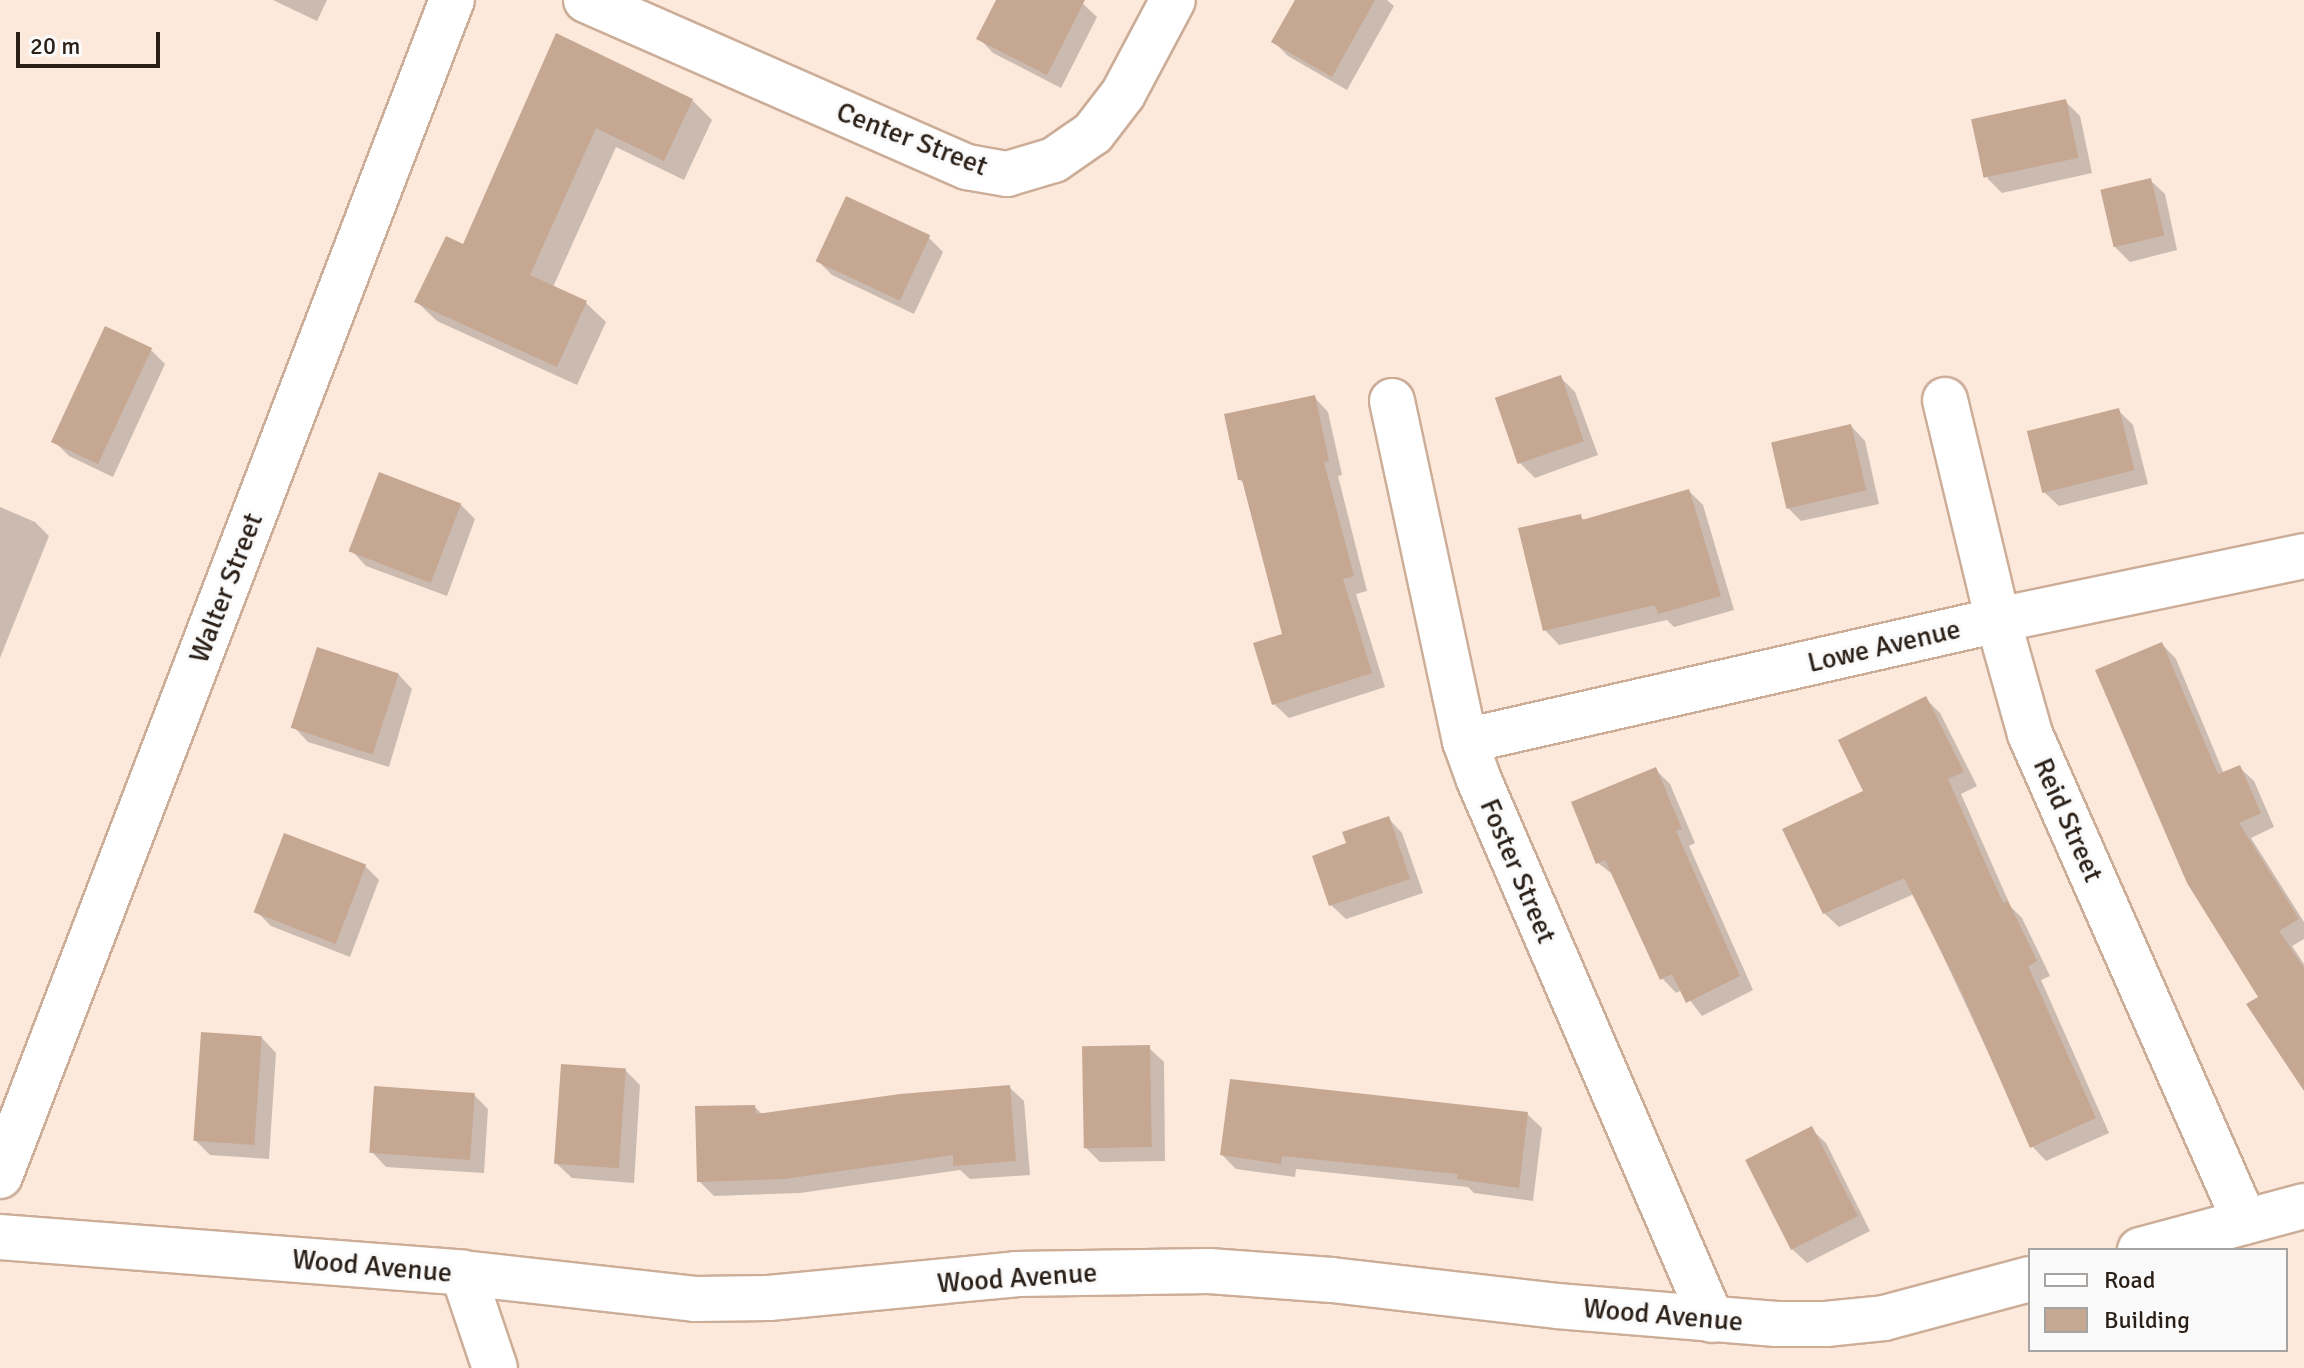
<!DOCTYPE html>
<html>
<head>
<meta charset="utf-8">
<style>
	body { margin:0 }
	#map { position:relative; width:2304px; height:1368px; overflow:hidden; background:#fde9dc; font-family:Signika,sans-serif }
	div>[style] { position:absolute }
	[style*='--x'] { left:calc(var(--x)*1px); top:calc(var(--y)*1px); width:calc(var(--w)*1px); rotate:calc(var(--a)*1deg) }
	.shadow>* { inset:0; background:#0003 }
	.building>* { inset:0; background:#c6a792; transform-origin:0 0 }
	.roads { filter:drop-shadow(2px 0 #ccad98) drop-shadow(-2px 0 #ccad98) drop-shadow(0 2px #ccad98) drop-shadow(0 -2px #ccad98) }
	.minor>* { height:44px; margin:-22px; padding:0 22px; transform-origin:22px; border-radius:22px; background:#fff }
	span { translate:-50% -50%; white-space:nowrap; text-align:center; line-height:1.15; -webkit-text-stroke:6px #fafafa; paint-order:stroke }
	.street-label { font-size:28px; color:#2b2018 }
	.legend { position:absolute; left:2028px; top:1248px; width:260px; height:104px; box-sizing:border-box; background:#fafafa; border:2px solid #a7a3a0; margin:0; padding:10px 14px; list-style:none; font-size:24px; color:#2b2018 }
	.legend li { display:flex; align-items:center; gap:16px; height:40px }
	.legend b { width:40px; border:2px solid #a7a3a0 }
	.scale { position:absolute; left:16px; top:32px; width:144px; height:36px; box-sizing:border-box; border:4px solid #2b2018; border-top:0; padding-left:10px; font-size:24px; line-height:28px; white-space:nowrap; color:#2b2018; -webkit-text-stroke:6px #fafafa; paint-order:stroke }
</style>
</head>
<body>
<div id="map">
	<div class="shadow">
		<div style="clip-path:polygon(273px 0,327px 0,317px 21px)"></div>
		<div style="clip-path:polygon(998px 0,1079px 0,1097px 17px,1061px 88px,993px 53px,979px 38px)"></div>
		<div style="clip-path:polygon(1297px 0,1387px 0,1394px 6px,1347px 90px,1288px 56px,1273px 41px)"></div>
		<div style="clip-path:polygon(557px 35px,692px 100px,712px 120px,684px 180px,616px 147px,553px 287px,586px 303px,606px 322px,577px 385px,437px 321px,417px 302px,464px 246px)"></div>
		<div style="clip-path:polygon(2066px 102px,2080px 116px,2092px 173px,2002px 193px,1987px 178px)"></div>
		<div style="clip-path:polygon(2150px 180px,2165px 194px,2177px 250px,2130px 262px,2115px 247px)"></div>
		<div style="clip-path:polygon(929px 238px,943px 252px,914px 314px,832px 275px,818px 261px)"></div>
		<div style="clip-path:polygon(151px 350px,165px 364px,113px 477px,69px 456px,54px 441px)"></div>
		<div style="clip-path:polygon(1560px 377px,1575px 392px,1598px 455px,1535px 478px,1520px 463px)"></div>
		<div style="clip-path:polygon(1314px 397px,1328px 412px,1342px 475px,1338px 476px,1367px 591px,1356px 594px,1385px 687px,1289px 718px,1274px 704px,1284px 636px,1245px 484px,1240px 480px)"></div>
		<div style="clip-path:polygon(2118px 410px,2133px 425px,2148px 484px,2059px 506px,2044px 492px)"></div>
		<div style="clip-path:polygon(1851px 426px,1865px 441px,1879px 504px,1801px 521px,1787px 507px)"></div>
		<div style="clip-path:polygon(1689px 491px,1703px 505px,1734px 610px,1674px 627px,1667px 620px,1559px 645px,1545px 630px,1580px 516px,1586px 522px)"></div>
		<div style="clip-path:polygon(460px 504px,475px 519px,447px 596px,366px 566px,352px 551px)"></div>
		<div style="clip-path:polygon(0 507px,35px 522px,49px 536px,0 658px)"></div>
		<div style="clip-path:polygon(2162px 644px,2176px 659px,2224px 774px,2239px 767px,2254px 781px,2274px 827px,2251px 838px,2304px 922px,2304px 939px,2292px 946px,2304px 964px,2304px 1075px,2260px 997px)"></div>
		<div style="clip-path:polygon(398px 674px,412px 689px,389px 767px,308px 742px,294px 727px)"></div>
		<div style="clip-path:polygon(1926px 699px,1940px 713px,1977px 786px,1961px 794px,2011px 907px,2022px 918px,2050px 976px,2041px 980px,2109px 1133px,2046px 1161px,2032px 1146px,1914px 894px,1839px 927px,1824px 913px,1865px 792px)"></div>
		<div style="clip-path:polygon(1656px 770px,1670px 784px,1695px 843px,1689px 846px,1753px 990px,1702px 1016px,1682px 990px,1676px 993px,1662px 978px,1615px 876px,1598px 863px)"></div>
		<div style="clip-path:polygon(1388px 818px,1402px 833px,1423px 893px,1346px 919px,1331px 905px,1349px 845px)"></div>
		<div style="clip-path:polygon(364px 865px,379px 880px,350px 957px,271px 926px,257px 912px)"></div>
		<div style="clip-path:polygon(262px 1038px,276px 1053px,269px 1159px,210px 1155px,195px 1140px)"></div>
		<div style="clip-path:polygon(1149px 1048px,1164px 1062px,1165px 1161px,1100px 1162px,1085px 1147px)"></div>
		<div style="clip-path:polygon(625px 1070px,640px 1085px,634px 1183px,572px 1178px,557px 1164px)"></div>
		<div style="clip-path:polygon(1009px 1087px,1024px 1101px,1030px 1175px,970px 1179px,960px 1170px,800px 1193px,714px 1196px,699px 1181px,755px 1107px,763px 1115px)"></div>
		<div style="clip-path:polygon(474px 1095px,488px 1109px,484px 1173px,386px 1167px,372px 1152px)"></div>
		<div style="clip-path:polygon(1527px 1114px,1542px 1128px,1533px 1201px,1474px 1193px,1468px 1187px,1296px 1169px,1295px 1177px,1236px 1169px,1222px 1155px)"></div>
		<div style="clip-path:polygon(1811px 1129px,1826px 1143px,1870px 1231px,1807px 1263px,1792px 1249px)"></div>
	</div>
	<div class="building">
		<div style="clip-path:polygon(996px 0,1085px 0,1047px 75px,976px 39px)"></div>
		<div style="clip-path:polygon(1295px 0,1375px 0,1332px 77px,1271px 42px)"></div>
		<div style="clip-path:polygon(556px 33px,693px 99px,664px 161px,596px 128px,530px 275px,587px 301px,557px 367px,414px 302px,446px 236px,463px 244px)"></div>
		<div style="left:2066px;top:99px;width:60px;height:97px;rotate:78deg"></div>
		<div style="left:2151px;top:178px;width:59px;height:52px;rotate:77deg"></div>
		<div style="left:846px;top:196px;width:93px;height:72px;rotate:25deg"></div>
		<div style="left:105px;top:326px;width:52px;height:128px;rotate:25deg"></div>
		<div style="left:1561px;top:375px;width:70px;height:70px;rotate:71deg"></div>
		<div style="clip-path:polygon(1315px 395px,1329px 461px,1324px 462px,1354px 576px,1343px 579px,1372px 673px,1272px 705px,1253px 643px,1282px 634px,1242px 480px,1238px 480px,1224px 414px)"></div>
		<div style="left:2119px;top:408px;width:64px;height:95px;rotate:76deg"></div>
		<div style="left:1851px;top:424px;width:68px;height:82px;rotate:77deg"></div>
		<div style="left:379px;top:472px;width:88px;height:85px;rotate:21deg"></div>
		<div style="clip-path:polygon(1689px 489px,1721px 596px,1658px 614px,1655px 605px,1543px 631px,1518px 528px,1581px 514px,1582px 520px)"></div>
		<div style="clip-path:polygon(2162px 642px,2218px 774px,2240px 765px,2261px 813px,2239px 823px,2299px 919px,2279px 931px,2304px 968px,2304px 1091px,2246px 1004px,2258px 997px,2187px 883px,2095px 670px)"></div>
		<div style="left:317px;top:647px;width:86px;height:85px;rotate:18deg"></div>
		<div style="clip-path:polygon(1926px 696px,1964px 772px,1948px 779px,2003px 903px,2008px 901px,2037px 961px,2028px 966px,2096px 1118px,2030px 1148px,1964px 997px,1904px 878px,1823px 914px,1782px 829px,1863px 791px,1838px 740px)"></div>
		<div style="clip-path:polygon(1656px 767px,1682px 829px,1676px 831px,1740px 976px,1686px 1003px,1672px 974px,1660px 980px,1605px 860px,1596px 864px,1571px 802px)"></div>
		<div style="clip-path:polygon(1389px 816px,1410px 879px,1329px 906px,1312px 856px,1346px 843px,1342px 832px)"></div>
		<div style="left:284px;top:833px;width:88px;height:85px;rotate:21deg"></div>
		<div style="left:201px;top:1032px;width:61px;height:109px;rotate:4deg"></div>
		<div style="left:1150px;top:1045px;width:102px;height:68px;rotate:89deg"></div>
		<div style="left:561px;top:1064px;width:65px;height:100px;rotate:4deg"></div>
		<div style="clip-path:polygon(1230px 1079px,1528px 1112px,1519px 1188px,1457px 1179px,1458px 1174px,1282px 1156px,1281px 1164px,1220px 1155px)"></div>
		<div style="clip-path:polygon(1010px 1085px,1016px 1161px,953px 1166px,953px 1155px,784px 1179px,697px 1182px,695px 1106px,755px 1105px,756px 1114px,900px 1094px)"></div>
		<div style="left:374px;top:1086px;width:101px;height:67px;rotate:4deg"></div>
		<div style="left:1812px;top:1126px;width:101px;height:75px;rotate:63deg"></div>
	</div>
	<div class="roads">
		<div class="minor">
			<div style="--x:586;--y:0;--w:416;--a:23.7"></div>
			<div style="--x:967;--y:167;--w:41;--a:9.9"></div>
			<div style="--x:1007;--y:174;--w:49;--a:-16.6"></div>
			<div style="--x:1054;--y:160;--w:47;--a:-34.7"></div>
			<div style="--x:1093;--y:133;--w:49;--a:-52.4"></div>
			<div style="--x:1123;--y:94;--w:106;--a:-62"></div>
			<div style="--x:1945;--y:400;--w:226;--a:76.5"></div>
			<div style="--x:1998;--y:620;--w:118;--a:74.3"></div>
			<div style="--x:2030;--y:734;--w:533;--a:66.22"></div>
			<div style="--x:1392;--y:401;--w:348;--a:77.9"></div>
			<div style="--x:1465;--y:741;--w:41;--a:70.3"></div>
			<div style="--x:1479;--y:780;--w:588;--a:66.66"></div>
			<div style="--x:1465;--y:741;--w:547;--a:-12.79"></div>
			<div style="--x:1998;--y:620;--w:313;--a:-11.8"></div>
			<div style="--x:0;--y:1176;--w:1260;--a:-68.98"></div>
			<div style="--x:0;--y:1237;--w:464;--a:4.4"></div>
			<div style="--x:463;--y:1273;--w:233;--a:6.4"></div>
			<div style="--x:695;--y:1299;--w:74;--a:-0.8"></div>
			<div style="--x:769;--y:1298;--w:248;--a:-5.5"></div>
			<div style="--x:1016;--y:1274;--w:193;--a:-0.9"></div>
			<div style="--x:1209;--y:1271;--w:123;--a:4.2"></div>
			<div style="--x:1332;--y:1280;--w:226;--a:6.6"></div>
			<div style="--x:1557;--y:1306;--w:220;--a:4.7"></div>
			<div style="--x:1776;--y:1324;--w:50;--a:0"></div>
			<div style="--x:1826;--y:1324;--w:58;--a:-5.9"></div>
			<div style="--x:1884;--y:1318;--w:151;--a:-15"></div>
			<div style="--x:2140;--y:1250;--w:170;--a:-15"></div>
			<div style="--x:463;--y:1273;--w:100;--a:71.4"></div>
		</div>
	</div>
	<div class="street-label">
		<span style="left:912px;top:139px;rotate:21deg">Center Street</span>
		<span style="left:226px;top:588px;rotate:-69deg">Walter Street</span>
		<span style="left:1884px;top:646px;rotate:-13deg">Lowe Avenue</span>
		<span style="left:2068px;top:820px;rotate:66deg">Reid Street</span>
		<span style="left:1518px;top:871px;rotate:67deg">Foster Street</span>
		<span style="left:372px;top:1266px;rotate:5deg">Wood Avenue</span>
		<span style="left:1017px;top:1278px;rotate:-4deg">Wood Avenue</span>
		<span style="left:1663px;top:1315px;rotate:5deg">Wood Avenue</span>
	</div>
	<ul class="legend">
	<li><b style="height:10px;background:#fff"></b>Road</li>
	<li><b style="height:22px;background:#c6a792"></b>Building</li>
	</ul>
	<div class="scale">20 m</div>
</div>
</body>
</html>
